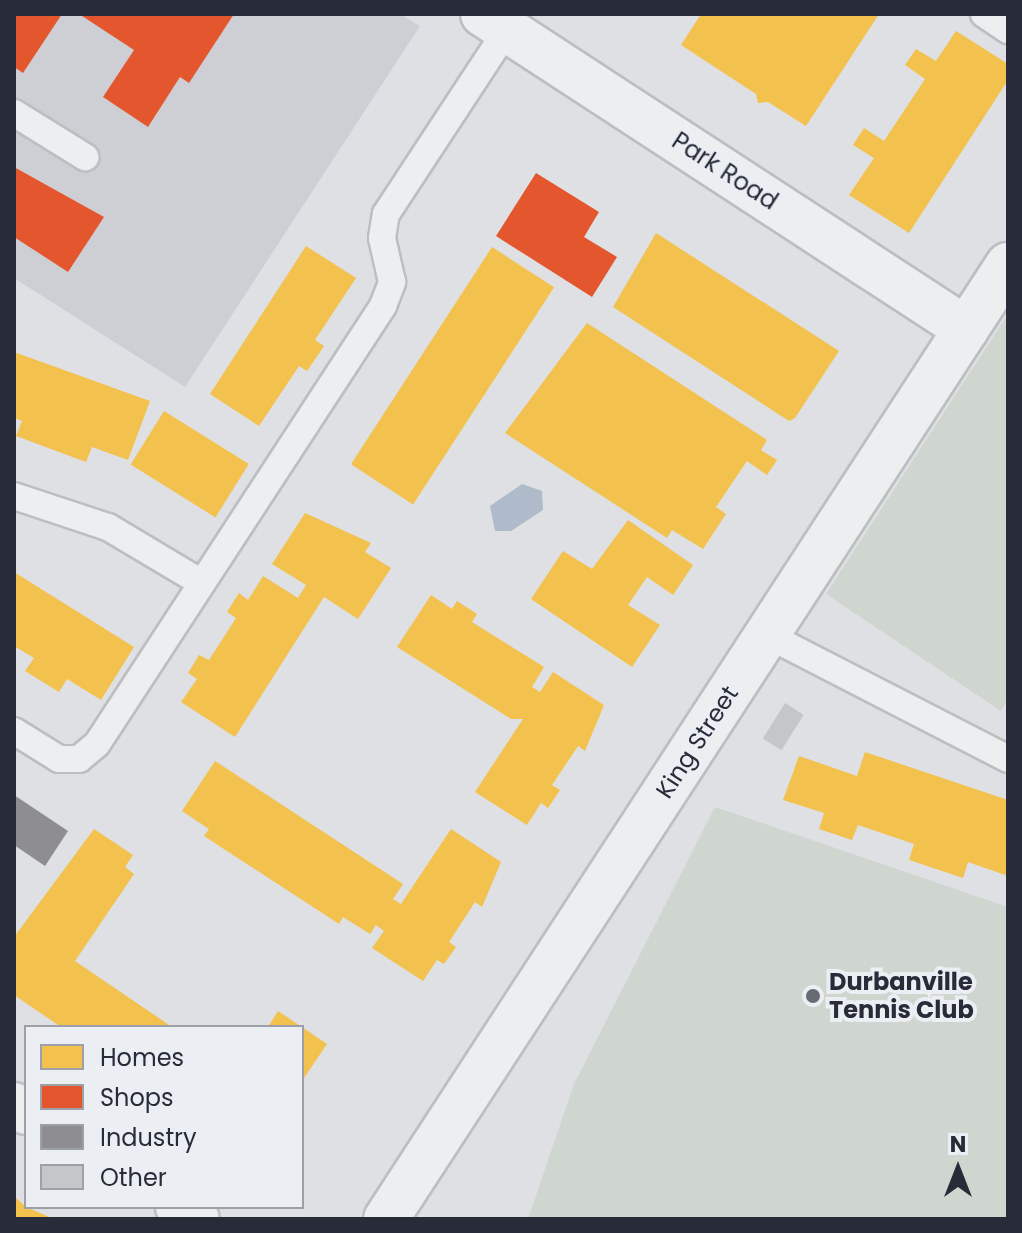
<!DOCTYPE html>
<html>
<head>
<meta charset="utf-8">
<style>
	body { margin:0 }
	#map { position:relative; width:1022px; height:1233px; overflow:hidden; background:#dee0e3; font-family:Poppins,sans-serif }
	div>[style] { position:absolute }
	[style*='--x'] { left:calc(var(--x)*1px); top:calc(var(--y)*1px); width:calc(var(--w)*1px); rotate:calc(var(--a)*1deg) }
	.built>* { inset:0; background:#cdcfd5 }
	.green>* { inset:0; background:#ced6cf }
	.water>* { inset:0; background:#afbacb }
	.homes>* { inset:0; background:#f2c14e; transform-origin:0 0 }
	.shops>* { inset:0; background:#e4572e }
	.industry>* { inset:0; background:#8d8d92 }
	.building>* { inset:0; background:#c4c7ca; transform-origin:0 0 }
	.roads { filter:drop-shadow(2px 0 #bcbec1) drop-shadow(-2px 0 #bcbec1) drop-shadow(0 2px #bcbec1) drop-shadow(0 -2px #bcbec1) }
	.lane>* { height:26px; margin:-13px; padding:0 13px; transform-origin:13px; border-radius:13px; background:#edeeef }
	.street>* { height:44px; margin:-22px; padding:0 22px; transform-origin:22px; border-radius:22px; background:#edeeef }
	.dots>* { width:22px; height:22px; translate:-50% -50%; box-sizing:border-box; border:4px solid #ebeef3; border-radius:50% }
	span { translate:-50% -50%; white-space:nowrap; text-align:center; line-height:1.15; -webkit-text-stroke:8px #ebeef3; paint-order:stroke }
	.street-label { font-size:24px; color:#282c39 }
	.poi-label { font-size:24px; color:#282c39; font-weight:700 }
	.left { translate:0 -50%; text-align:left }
	.frame { position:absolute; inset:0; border:16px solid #282c39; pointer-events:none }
	.legend { position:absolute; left:24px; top:1025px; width:280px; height:184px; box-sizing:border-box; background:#ebeef3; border:2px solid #9da0a9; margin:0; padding:10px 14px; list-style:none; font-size:24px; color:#282c39 }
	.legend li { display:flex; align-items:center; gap:16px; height:40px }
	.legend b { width:40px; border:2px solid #9da0a9 }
	.north { position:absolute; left:918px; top:1129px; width:80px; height:80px; -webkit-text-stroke:6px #ebeef3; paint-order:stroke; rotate:0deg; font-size:22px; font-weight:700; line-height:32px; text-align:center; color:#282c39 }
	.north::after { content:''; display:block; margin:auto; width:28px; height:36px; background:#282c39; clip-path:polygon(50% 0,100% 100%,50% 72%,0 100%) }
</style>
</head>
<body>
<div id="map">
	<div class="built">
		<div style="clip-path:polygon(14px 14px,400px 14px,420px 26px,185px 387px,14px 278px)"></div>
	</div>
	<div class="green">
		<div style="clip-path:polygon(1008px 314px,1008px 699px,1001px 711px,826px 594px)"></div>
		<div style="clip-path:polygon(715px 807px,1008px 907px,1008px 1219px,528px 1219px,574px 1084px)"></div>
	</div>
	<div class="water">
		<div style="clip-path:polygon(522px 484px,542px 491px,543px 510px,511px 531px,495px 531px,490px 506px)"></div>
	</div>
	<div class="homes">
		<div style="clip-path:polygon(701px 14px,879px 14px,806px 126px,768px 102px,758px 103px,756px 94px,681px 45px)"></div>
		<div style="clip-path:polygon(956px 31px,1008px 64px,1008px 80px,909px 233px,849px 195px,874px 158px,853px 145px,864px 128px,884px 141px,925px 79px,905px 65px,916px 49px,936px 61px)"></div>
		<div style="clip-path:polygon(656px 233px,839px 351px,795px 418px,789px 421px,613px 307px)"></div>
		<div style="clip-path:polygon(306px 246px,356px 278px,315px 340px,324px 346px,307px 371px,299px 366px,259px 426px,210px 394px)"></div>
		<div style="left:492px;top:247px;width:74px;height:259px;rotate:33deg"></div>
		<div style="clip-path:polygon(587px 323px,767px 440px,761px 450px,777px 460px,767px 475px,747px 461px,716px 507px,726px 514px,703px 549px,672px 530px,667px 538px,505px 433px)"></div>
		<div style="clip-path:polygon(14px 352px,150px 401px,128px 460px,92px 447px,86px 462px,16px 436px,22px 421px,14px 418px)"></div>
		<div style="left:164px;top:411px;width:100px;height:63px;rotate:32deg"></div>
		<div style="clip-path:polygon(305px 513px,371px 543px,365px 552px,391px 568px,358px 619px,324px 597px,235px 737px,181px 702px,197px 679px,188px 673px,199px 655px,209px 660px,236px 618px,227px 612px,239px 593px,248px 600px,263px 576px,298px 598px,306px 585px,272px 564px)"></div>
		<div style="clip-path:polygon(628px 520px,693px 565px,673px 595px,647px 577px,628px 605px,660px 625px,632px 667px,531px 599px,563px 551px,592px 569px)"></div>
		<div style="clip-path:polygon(14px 572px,134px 647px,101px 700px,67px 679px,59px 692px,25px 671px,34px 658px,14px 646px)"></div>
		<div style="clip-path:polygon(431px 595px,452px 609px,457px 601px,477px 614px,472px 622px,544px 667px,532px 687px,540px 692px,553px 672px,604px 705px,585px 751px,578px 746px,552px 785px,560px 790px,548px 808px,541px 803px,527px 825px,475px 792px,523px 719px,511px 719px,397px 647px)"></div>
		<div style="clip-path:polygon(865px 752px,1008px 800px,1008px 876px,968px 862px,963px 878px,909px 860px,914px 844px,858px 825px,852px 840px,819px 829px,824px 813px,783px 800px,799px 756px,857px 776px)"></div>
		<div style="clip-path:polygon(215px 761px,403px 884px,393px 899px,401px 904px,451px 829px,501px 862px,482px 907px,475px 902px,449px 942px,456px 947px,444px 964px,437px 960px,423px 981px,372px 948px,384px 931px,376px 925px,370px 934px,343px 917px,339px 924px,204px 836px,209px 829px,182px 811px)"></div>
		<div style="clip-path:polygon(94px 829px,133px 855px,125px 867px,134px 874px,75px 961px,172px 1027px,61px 1027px,14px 995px,14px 937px)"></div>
		<div style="clip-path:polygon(278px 1011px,302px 1027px,268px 1027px)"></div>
		<div style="clip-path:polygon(302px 1027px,327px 1044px,302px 1081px)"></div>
		<div style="clip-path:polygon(14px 1196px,26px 1207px,54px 1219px,14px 1219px)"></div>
	</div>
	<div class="shops">
		<div style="clip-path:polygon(14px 14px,62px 14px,23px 73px,14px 67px)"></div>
		<div style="clip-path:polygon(79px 14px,234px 14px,189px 83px,180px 77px,148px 127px,103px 97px,134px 50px)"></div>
		<div style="clip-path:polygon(14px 167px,104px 217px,68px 272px,14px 237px)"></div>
		<div style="clip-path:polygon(536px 173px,599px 212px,584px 237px,617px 257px,592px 297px,496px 236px)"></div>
	</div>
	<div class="industry">
		<div style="clip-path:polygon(14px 795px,68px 831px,45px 866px,14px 845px)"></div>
	</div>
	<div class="building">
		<div style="left:785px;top:703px;width:22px;height:42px;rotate:32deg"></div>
	</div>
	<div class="roads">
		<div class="lane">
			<div style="--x:984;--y:14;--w:29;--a:34"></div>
			<div style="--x:14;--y:113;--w:84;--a:31.8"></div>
			<div style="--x:14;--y:496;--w:99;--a:18.3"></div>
			<div style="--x:108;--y:527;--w:109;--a:30.8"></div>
			<div style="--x:767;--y:635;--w:271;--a:27.2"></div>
			<div style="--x:14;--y:731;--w:53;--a:31.9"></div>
			<div style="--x:59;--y:759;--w:20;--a:0"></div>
			<div style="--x:79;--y:759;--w:23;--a:-40"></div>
			<div style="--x:97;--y:744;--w:523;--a:-56.86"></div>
			<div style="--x:383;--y:306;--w:26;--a:-69"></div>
			<div style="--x:392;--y:282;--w:45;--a:-102.8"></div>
			<div style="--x:382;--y:238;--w:24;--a:-81"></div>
			<div style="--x:386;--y:214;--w:220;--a:-56.7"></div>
		</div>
		<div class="street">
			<div style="--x:483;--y:14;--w:577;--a:33.11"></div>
			<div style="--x:14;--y:1105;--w:14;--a:30"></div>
			<div style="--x:178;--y:1207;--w:22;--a:32"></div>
			<div style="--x:386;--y:1219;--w:1139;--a:-56.9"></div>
		</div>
	</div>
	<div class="dots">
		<div style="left:813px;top:996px;background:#686b74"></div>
	</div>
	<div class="street-label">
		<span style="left:725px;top:171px;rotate:33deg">Park Road</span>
		<span style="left:697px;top:742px;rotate:-57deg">King Street</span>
	</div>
	<div class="poi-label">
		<span class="left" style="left:829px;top:996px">Durbanville<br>Tennis Club</span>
	</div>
	<div class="frame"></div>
	<ul class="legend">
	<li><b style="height:22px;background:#f2c14e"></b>Homes</li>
	<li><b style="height:22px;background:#e4572e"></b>Shops</li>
	<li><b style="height:22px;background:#8d8d92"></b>Industry</li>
	<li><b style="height:22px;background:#c4c7ca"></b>Other</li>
	</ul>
	<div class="north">N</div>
</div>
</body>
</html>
